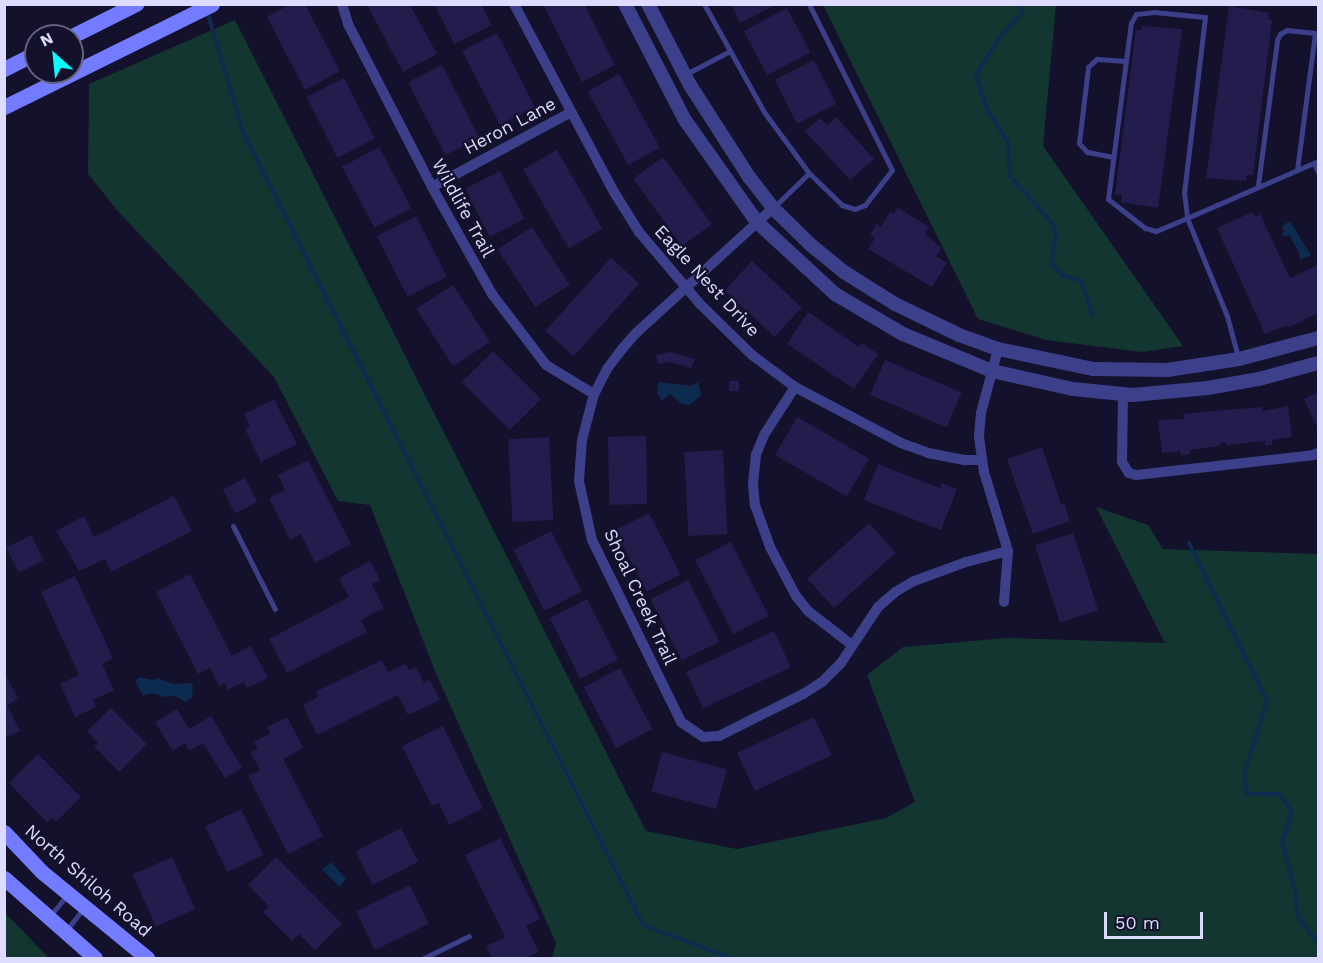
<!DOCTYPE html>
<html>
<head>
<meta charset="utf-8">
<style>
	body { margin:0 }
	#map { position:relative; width:1323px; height:963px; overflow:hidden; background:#13112b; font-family:"Work Sans",sans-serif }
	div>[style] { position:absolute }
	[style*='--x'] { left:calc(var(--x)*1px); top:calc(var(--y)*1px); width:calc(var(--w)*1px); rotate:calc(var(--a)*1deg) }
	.green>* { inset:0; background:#143631 }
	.water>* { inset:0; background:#0d2b4f }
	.stream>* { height:4px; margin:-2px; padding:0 2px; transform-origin:2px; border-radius:2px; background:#0d2b4f }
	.building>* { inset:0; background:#231d4d; transform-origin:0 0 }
	.service>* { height:5px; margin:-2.5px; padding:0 2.5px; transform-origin:2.5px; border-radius:2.5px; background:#3c408a }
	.minor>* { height:10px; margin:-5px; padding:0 5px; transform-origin:5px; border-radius:5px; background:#3c408a }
	.tertiary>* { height:14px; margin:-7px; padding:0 7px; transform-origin:7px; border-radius:7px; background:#3c408a }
	.secondary>* { height:15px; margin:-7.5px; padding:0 7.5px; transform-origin:7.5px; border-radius:7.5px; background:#737bff }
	span { translate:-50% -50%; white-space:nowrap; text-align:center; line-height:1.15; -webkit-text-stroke:4.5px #13112b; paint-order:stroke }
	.street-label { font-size:18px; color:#dddcff }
	.frame { position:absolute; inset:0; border:6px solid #dddcff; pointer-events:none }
	.north { position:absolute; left:24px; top:24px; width:60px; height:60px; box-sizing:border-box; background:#13112b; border:2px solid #646280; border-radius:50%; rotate:333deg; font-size:16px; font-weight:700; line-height:24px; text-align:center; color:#dddcff }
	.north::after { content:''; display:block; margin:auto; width:21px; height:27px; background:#08fcff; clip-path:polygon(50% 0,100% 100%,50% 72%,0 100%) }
	.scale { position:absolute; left:1104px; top:912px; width:99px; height:27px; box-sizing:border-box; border:3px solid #dddcff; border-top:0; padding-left:8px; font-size:18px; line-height:21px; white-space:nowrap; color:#dddcff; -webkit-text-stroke:4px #13112b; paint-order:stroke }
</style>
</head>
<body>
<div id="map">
	<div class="green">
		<div style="clip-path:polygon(823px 5px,1056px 5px,1043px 146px,1183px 346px,1142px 352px,1046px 340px,978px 319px)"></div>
		<div style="clip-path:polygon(235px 20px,646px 831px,737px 849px,886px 818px,915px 802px,867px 675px,903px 647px,1007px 638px,1165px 643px,1096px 507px,1148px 525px,1163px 549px,1318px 554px,1318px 958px,552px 958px,556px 943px,435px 671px,370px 505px,338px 501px,274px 377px,117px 210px,88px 174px,89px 84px)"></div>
		<div style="clip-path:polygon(5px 913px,49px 958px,5px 958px)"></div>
	</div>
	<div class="water">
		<div style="clip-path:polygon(1290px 221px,1311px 255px,1302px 259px,1300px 260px,1299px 253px,1289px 235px,1284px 237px,1282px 233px,1284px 231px,1282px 226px)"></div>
		<div style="clip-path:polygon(658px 382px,691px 386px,698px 382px,701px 395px,690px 405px,682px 404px,670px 394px,662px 401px,657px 393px)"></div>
		<div style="clip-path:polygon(139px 677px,153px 680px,158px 678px,173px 684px,190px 683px,193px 686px,192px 697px,186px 702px,175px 696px,164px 697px,153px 693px,143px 696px,135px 681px)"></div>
		<div style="clip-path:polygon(331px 862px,346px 879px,340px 887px,322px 870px)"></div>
	</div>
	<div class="stream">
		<div style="--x:1022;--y:4;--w:9;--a:90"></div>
		<div style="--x:1022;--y:13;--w:34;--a:133"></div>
		<div style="--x:999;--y:38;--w:44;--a:121.9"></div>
		<div style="--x:976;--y:75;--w:38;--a:72"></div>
		<div style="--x:988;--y:111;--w:37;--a:57"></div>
		<div style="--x:1008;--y:142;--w:34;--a:87"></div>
		<div style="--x:1010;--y:176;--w:63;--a:48.2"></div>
		<div style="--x:1052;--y:223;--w:12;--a:70"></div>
		<div style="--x:1056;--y:234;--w:30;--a:98"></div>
		<div style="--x:1052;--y:264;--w:15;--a:48"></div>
		<div style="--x:1062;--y:275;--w:20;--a:18"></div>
		<div style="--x:1081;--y:281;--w:36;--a:71"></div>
		<div style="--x:207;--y:11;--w:126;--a:73.4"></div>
		<div style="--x:243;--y:132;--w:888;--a:63.23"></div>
		<div style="--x:643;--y:925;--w:94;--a:20.6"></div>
		<div style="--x:1189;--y:543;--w:176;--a:63.7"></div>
		<div style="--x:1267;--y:701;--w:77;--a:107.5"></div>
		<div style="--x:1244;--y:774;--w:20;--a:81"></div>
		<div style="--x:1247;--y:794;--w:32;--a:0"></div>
		<div style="--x:1279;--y:794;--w:22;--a:54"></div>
		<div style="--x:1292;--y:812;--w:31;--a:109"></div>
		<div style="--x:1282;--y:841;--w:56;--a:75.5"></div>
		<div style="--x:1296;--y:895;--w:20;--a:87"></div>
		<div style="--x:1297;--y:915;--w:32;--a:54"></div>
		<div style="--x:1316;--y:941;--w:2;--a:0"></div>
	</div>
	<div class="building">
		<div style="clip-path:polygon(290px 4px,305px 4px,340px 71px,305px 90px,267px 17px)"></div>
		<div style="clip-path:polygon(434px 4px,481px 4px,492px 25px,454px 44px)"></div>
		<div style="clip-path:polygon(543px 4px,584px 4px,615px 65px,582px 82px)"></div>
		<div style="clip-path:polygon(731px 4px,777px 4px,740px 23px)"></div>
		<div style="clip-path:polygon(367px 5px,410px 5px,437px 54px,403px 72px)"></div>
		<div style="clip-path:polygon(1229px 6px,1269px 13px,1268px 19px,1272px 20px,1253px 175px,1247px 175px,1246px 181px,1206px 178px)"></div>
		<div style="left:787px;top:8px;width:50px;height:49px;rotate:62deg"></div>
		<div style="clip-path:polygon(1142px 26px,1182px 29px,1158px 208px,1121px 202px,1122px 195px,1115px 194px,1136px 30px,1141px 31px)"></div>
		<div style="left:497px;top:33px;width:83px;height:39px;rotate:63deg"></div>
		<div style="left:814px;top:60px;width:49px;height:44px;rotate:63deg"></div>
		<div style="left:442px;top:65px;width:82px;height:38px;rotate:63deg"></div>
		<div style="left:619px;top:74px;width:84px;height:36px;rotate:61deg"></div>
		<div style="left:344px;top:78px;width:68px;height:42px;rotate:63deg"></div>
		<div style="clip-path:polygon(836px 117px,874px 159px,850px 180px,805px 131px,820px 118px,827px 125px)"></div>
		<div style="left:379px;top:147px;width:69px;height:42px;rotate:62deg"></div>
		<div style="left:557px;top:150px;width:91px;height:39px;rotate:60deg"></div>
		<div style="left:663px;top:157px;width:83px;height:37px;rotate:54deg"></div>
		<div style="left:500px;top:171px;width:54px;height:39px;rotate:63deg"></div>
		<div style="clip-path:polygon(898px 208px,929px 227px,925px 234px,941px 248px,936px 256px,947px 263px,932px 287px,868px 249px,875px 238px,870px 235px,877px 224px,881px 227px,890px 212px,893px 214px)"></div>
		<div style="clip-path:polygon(1252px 212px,1255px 217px,1260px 214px,1290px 278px,1318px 265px,1318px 313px,1288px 328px,1287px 325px,1265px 334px,1217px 228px)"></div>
		<div style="left:416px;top:216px;width:68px;height:44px;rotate:63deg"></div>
		<div style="left:532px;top:227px;width:69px;height:41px;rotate:57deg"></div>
		<div style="left:611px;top:258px;width:38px;height:98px;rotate:42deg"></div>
		<div style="left:752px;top:261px;width:68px;height:40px;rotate:43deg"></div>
		<div style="left:453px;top:285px;width:68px;height:44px;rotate:57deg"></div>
		<div style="clip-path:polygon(808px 312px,859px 347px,862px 343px,878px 354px,854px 389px,787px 344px)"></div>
		<div style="left:493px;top:351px;width:68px;height:44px;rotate:45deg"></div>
		<div style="clip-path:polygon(670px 352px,695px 359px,691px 368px,670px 362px,658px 364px,656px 355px)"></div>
		<div style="left:885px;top:360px;width:83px;height:38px;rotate:23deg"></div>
		<div style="left:729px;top:381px;width:10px;height:10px"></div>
		<div style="clip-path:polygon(1318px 392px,1318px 429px,1304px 399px)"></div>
		<div style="clip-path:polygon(274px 399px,297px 444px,261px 462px,245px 429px,250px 426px,244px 414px)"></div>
		<div style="clip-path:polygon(1288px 406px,1292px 437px,1272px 440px,1272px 445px,1265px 446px,1265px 441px,1226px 445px,1226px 442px,1220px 443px,1220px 446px,1190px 450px,1190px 454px,1181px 456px,1180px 451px,1162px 453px,1158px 420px,1184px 419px,1183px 414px,1213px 411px,1262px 407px,1262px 411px)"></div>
		<div style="left:797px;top:417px;width:83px;height:44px;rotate:30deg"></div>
		<div style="left:646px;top:436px;width:68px;height:38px;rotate:89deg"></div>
		<div style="left:549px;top:437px;width:83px;height:41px;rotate:87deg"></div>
		<div style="clip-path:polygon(1042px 447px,1061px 504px,1064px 503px,1070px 521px,1033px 534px,1007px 459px)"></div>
		<div style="left:723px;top:450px;width:84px;height:39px;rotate:87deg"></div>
		<div style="clip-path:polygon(308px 460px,351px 544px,315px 563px,301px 534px,290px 540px,269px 498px,285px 490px,278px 475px)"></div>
		<div style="clip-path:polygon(878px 464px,940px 488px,942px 483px,957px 489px,941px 530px,864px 500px)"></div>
		<div style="left:245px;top:478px;width:27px;height:25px;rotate:63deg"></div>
		<div style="clip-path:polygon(174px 496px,192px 531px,111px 572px,105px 559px,79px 571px,56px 531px,84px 516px,94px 537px)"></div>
		<div style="left:649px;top:513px;width:69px;height:38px;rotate:63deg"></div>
		<div style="left:869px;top:523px;width:40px;height:83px;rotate:48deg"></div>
		<div style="left:551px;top:531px;width:68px;height:42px;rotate:63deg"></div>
		<div style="left:1073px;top:533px;width:81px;height:40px;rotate:72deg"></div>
		<div style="left:31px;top:535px;width:28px;height:28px;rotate:63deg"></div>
		<div style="left:731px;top:542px;width:83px;height:40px;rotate:63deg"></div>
		<div style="clip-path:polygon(370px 561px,380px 580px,372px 584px,384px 608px,361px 620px,367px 632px,287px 673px,269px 639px,349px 597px,339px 578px)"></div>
		<div style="clip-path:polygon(190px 574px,232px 656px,251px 646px,268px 678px,247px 688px,244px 682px,228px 690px,225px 683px,219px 686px,210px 668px,198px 674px,156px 592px)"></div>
		<div style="clip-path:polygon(75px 576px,113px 658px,102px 664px,114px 690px,93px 700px,96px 707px,75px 717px,60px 684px,79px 675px,41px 592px)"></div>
		<div style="left:688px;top:580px;width:69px;height:42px;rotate:63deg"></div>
		<div style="left:587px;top:599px;width:68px;height:42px;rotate:63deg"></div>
		<div style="left:774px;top:631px;width:40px;height:97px;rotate:65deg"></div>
		<div style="clip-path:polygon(382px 660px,388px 672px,406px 664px,409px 670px,416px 667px,424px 683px,430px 680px,440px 700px,408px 715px,398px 695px,317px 735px,303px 705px,318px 697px,315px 692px)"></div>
		<div style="left:620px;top:668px;width:69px;height:41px;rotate:62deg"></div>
		<div style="clip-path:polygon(4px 672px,18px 699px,7px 705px,20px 731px,4px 738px)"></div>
		<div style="clip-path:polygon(111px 708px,147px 744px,119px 772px,94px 746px,98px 743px,87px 731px)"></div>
		<div style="clip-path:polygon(177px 709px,189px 729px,211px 716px,242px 768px,225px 778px,203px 743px,189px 751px,185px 743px,173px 751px,155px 722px)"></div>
		<div style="clip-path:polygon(287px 717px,303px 748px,283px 759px,323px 836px,288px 854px,248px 776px,260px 770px,250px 752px,258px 748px,254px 742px,270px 733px,267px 727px)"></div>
		<div style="left:814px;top:717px;width:42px;height:85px;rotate:65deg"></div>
		<div style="clip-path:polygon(443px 726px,483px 808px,449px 825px,439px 803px,432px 806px,402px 746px)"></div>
		<div style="left:662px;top:752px;width:67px;height:41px;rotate:15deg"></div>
		<div style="clip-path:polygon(38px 754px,81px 797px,56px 822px,52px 818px,47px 822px,9px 783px)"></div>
		<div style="left:241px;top:809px;width:51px;height:40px;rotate:64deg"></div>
		<div style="left:401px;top:828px;width:38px;height:51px;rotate:63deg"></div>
		<div style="clip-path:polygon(500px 838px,540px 919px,526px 926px,539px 952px,525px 958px,492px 958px,486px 946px,505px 937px,465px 855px)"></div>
		<div style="left:172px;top:857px;width:57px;height:43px;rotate:66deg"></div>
		<div style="clip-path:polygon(276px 857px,342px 924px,315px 950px,299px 934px,292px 941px,263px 912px,269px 906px,248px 885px)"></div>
		<div style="left:410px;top:885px;width:43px;height:60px;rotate:64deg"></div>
	</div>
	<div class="service">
		<div style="--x:704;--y:4;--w:124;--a:60.9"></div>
		<div style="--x:764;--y:112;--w:76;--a:53.6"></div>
		<div style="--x:1154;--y:12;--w:51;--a:5.6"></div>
		<div style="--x:1205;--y:17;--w:176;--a:96.8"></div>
		<div style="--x:1184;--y:192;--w:26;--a:83"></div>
		<div style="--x:1187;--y:218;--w:34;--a:157"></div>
		<div style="--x:1156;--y:231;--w:11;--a:-165"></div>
		<div style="--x:1145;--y:228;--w:47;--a:-141.9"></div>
		<div style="--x:1108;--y:199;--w:177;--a:-82.6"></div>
		<div style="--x:1131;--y:23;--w:10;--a:-61"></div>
		<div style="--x:1136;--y:14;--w:18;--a:-6"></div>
		<div style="--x:686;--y:74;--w:47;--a:-27.6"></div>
		<div style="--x:1113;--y:157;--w:26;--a:-169"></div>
		<div style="--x:1087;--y:152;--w:12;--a:-132"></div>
		<div style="--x:1079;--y:143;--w:77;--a:-83.2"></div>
		<div style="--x:1088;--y:67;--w:12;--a:-42"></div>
		<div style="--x:1097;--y:59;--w:29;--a:4"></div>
		<div style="--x:1314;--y:163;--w:10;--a:66"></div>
		<div style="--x:1258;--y:185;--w:146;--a:-82.5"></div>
		<div style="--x:1277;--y:40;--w:7;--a:-63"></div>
		<div style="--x:1280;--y:34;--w:8;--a:-30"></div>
		<div style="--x:1287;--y:30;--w:28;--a:6"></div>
		<div style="--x:1315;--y:33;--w:138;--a:97.5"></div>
		<div style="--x:773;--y:208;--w:50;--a:-44.2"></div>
		<div style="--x:809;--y:173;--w:46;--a:44.1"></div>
		<div style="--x:842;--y:205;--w:14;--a:17"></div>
		<div style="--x:855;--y:209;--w:11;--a:-22"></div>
		<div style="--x:865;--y:205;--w:44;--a:-52.4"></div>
		<div style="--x:892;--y:170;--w:186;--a:-116.6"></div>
		<div style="--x:1238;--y:357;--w:42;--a:-105"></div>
		<div style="--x:1227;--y:316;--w:106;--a:-112.2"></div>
		<div style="--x:1187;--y:218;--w:143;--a:-23.5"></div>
		<div style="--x:233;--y:526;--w:93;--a:63.2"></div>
		<div style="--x:50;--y:916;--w:27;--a:-51"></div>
		<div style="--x:65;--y:932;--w:31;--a:-52"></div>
		<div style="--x:424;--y:958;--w:50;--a:-26.1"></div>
	</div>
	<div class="minor">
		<div style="--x:342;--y:4;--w:21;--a:73"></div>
		<div style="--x:348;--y:24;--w:183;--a:62.7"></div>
		<div style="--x:432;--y:187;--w:123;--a:60.7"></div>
		<div style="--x:492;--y:294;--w:89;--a:52.7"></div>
		<div style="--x:546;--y:365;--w:56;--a:31.1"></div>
		<div style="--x:514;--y:4;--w:213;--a:62"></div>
		<div style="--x:614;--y:192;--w:47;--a:58"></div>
		<div style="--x:639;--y:232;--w:94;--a:49.7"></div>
		<div style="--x:700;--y:304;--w:73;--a:44.4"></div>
		<div style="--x:752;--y:355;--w:54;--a:36.7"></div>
		<div style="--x:795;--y:387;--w:120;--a:27.8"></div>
		<div style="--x:901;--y:443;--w:29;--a:20"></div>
		<div style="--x:928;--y:453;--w:38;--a:11"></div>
		<div style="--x:965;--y:460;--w:17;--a:0"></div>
		<div style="--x:432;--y:187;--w:158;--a:-28.3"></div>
		<div style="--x:773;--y:208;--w:185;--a:137.6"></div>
		<div style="--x:636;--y:333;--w:21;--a:131"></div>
		<div style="--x:622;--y:349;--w:25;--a:127"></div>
		<div style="--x:607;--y:369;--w:28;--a:117"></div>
		<div style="--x:594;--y:394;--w:48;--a:104.6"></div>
		<div style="--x:582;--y:440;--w:41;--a:94.2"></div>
		<div style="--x:579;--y:481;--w:60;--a:77.6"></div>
		<div style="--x:592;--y:540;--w:203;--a:63.9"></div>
		<div style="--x:681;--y:722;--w:27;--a:34"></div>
		<div style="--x:703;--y:737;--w:16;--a:-4"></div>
		<div style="--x:719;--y:736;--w:94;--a:-26.6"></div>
		<div style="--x:803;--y:694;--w:22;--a:-32"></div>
		<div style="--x:822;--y:682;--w:27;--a:-45"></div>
		<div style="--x:841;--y:663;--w:67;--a:-56.5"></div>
		<div style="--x:878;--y:607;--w:23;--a:-41"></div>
		<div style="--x:895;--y:592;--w:22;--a:-30"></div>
		<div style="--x:914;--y:581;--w:55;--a:-20.1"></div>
		<div style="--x:966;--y:562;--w:43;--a:-14.7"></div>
		<div style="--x:998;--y:349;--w:66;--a:104.9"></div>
		<div style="--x:981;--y:413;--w:24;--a:95"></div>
		<div style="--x:979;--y:437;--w:35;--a:82"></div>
		<div style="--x:984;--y:472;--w:83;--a:73.1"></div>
		<div style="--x:1008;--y:551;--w:51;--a:94.5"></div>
		<div style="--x:795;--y:387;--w:57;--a:122.9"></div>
		<div style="--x:764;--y:435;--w:22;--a:112"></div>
		<div style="--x:756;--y:455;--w:29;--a:96"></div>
		<div style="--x:753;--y:484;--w:21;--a:85"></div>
		<div style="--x:755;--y:505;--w:45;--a:70.3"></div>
		<div style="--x:770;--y:547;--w:55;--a:62"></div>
		<div style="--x:796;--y:596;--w:19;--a:51"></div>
		<div style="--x:808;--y:611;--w:56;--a:37.7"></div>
		<div style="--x:1123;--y:393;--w:69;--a:90.8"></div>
		<div style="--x:1122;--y:462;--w:13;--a:58"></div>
		<div style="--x:1129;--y:473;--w:7;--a:16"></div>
		<div style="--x:1136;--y:475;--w:178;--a:-6.4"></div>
		<div style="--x:1313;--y:455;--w:5;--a:-22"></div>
	</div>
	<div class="tertiary">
		<div style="--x:625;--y:4;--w:131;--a:62.7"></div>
		<div style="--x:685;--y:120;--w:125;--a:54.8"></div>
		<div style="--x:757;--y:222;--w:106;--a:42.7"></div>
		<div style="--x:835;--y:294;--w:79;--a:30.5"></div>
		<div style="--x:903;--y:334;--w:96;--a:22.6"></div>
		<div style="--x:992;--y:371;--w:83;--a:12.5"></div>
		<div style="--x:1073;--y:389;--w:60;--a:5.7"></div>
		<div style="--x:1133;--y:395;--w:75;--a:-5.3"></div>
		<div style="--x:1208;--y:388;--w:52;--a:-10"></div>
		<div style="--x:1259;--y:379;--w:61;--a:-15.2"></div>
		<div style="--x:648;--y:4;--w:91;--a:62.6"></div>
		<div style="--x:690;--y:85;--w:109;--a:57.3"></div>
		<div style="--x:749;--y:177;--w:39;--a:52"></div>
		<div style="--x:773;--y:208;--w:54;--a:44.3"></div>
		<div style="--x:812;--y:246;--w:41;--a:39.1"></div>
		<div style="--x:844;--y:272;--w:60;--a:32.1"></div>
		<div style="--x:895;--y:304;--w:71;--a:25.8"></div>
		<div style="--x:959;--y:335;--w:41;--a:19.7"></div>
		<div style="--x:998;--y:349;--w:98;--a:11.8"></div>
		<div style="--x:1094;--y:369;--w:73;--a:0.8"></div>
		<div style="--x:1167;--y:370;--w:73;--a:-8.7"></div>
		<div style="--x:1239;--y:359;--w:82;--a:-14.9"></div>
	</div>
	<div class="secondary">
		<div style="--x:72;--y:36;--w:72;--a:-26.6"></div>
		<div style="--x:4;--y:69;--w:36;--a:-27"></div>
		<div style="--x:4;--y:107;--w:232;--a:-26.3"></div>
		<div style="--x:4;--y:832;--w:55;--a:46.5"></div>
		<div style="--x:42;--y:872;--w:136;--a:39.3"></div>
		<div style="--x:4;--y:878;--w:121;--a:41.3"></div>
	</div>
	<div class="street-label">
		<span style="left:510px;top:126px;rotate:-28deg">Heron Lane</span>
		<span style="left:463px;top:208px;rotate:61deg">Wildlife Trail</span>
		<span style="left:707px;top:281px;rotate:47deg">Eagle Nest Drive</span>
		<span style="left:640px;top:597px;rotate:65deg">Shoal Creek Trail</span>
		<span style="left:88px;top:881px;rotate:41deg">North Shiloh Road</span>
	</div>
	<div class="frame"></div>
	<div class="north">N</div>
	<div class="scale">50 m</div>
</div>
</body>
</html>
